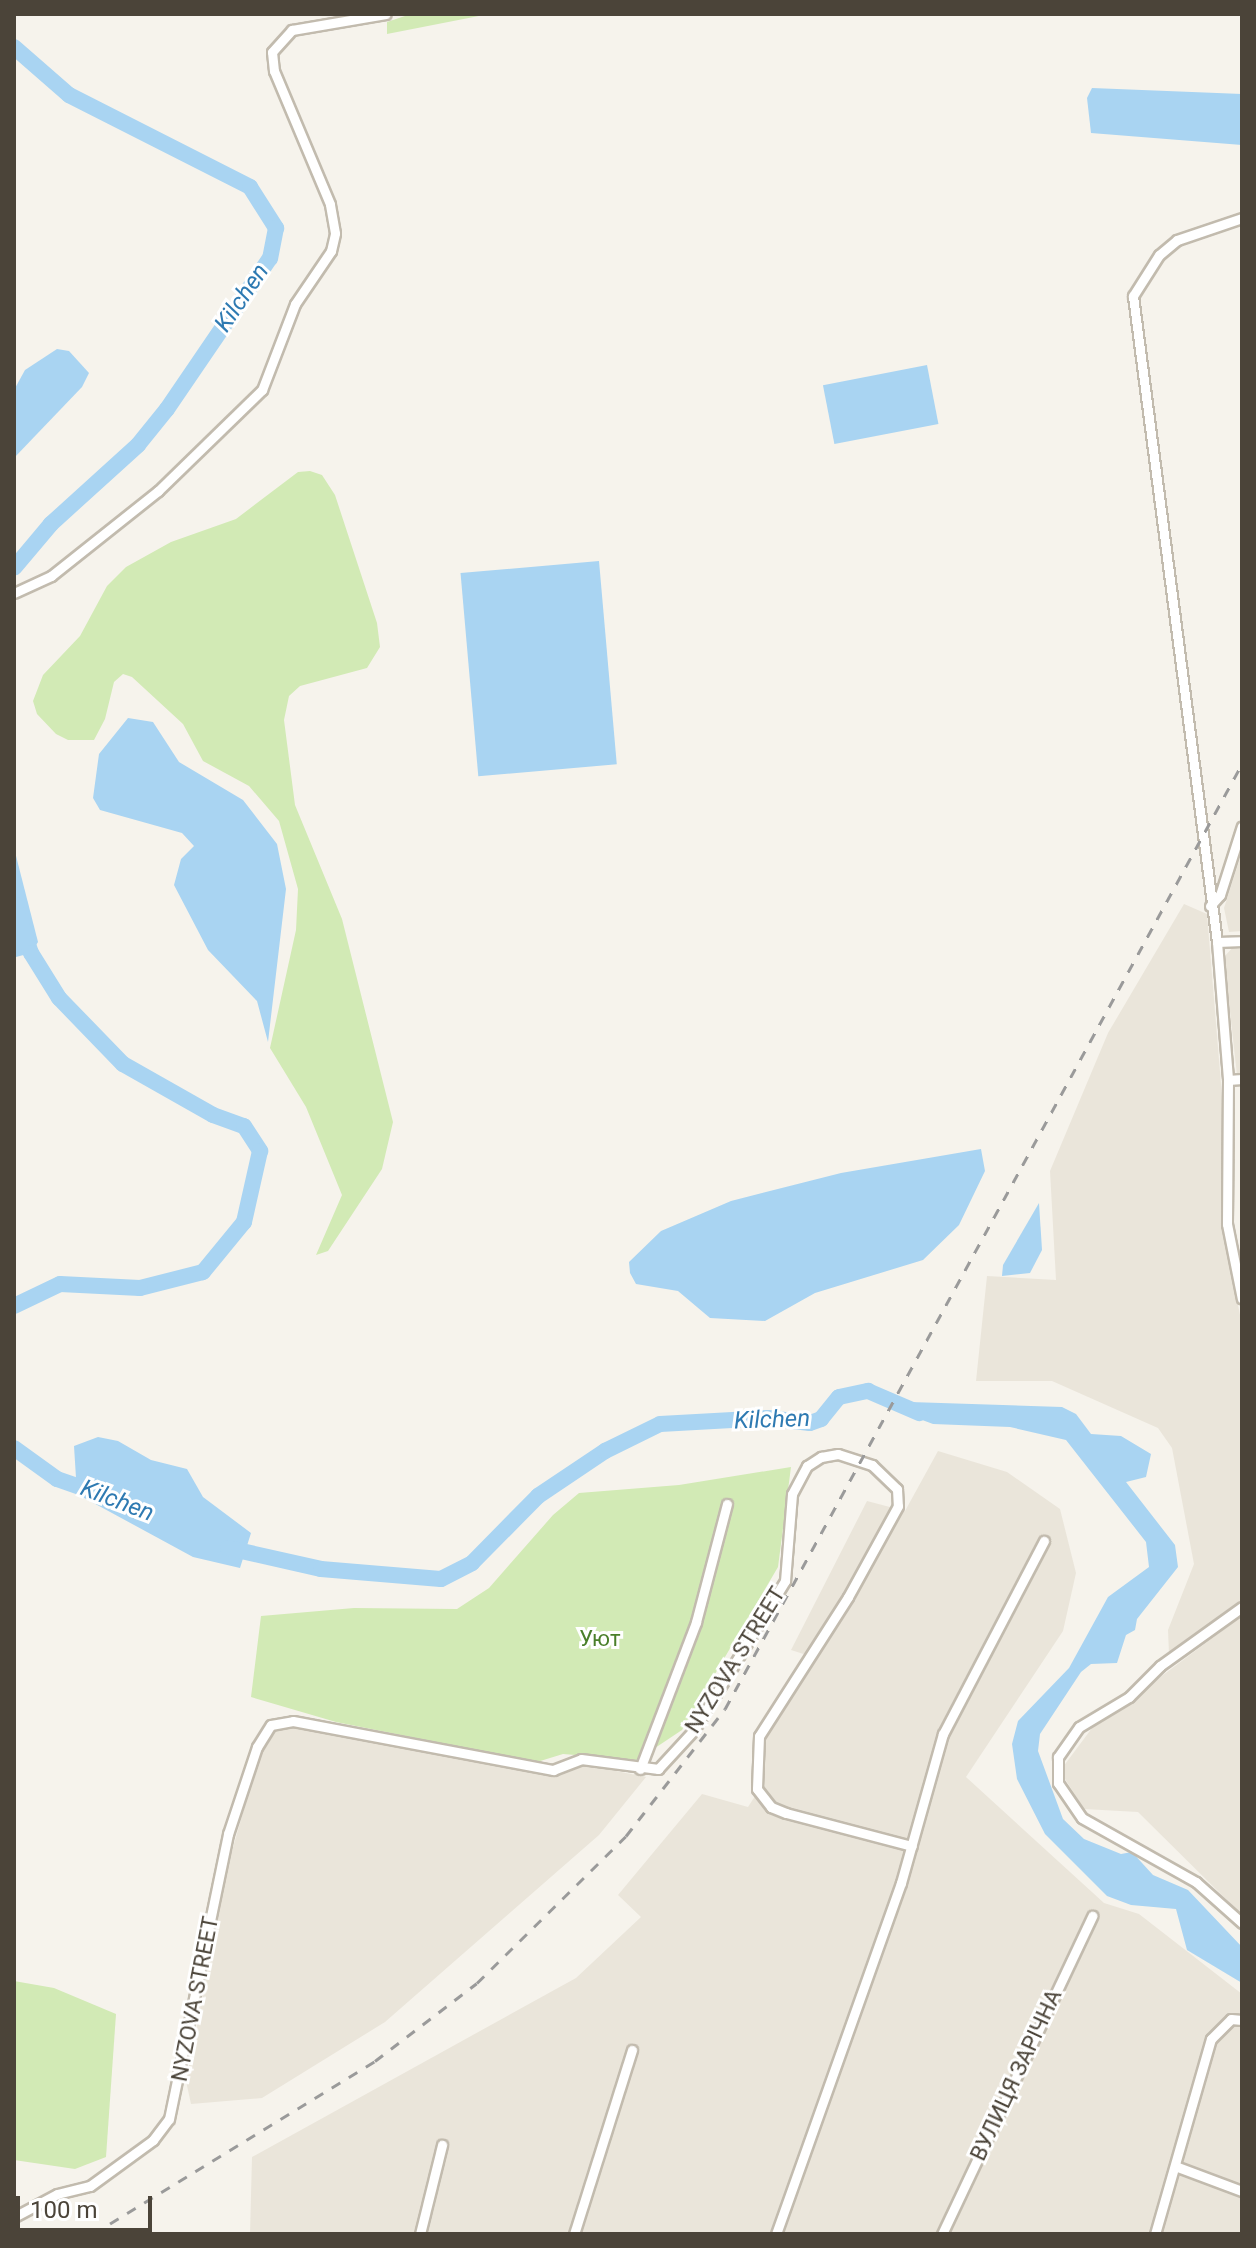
<!DOCTYPE html>
<html>
<head>
<meta charset="utf-8">
<style>
	body { margin:0 }
	#map { position:relative; width:1256px; height:2248px; overflow:hidden; background:#f6f3ec; font-family:Roboto,sans-serif }
	div>[style] { position:absolute }
	[style*='--x'] { left:calc(var(--x)*1px); top:calc(var(--y)*1px); width:calc(var(--w)*1px); rotate:calc(var(--a)*1deg) }
	.residential>* { inset:0; background:#eae5da }
	.green>* { inset:0; background:#d2eab5 }
	.water>* { inset:0; background:#a9d4f2; transform-origin:0 0 }
	.river>* { height:16px; margin:-8px; padding:0 8px; transform-origin:8px; border-radius:8px; background:#a9d4f2 }
	.roads { filter:drop-shadow(2px 0 #c2bbae) drop-shadow(-2px 0 #c2bbae) drop-shadow(0 2px #c2bbae) drop-shadow(0 -2px #c2bbae) }
	.street>* { height:9px; margin:-4.5px; padding:0 4.5px; transform-origin:4.5px; border-radius:4.5px; background:#fff }
	.rail>* { height:3px; margin-top:-1.5px; transform-origin:0; background:repeating-linear-gradient(90deg,#9a9a9a 0 10px,transparent 0 20px) }
	span { translate:-50% -50%; white-space:nowrap; text-align:center; line-height:1.15; -webkit-text-stroke:6px #fff; paint-order:stroke }
	.park-label { font-size:22px; color:#4a7f2a }
	.street-label { font-size:22px; color:#4b4439 }
	.water-label { font-size:24px; color:#2e7ab2; font-style:italic }
	.frame { position:absolute; inset:0; border:16px solid #4b4439; pointer-events:none }
	.scale { position:absolute; left:16px; top:2196px; width:136px; height:36px; box-sizing:border-box; border:4px solid #4b4439; border-top:0; padding-left:10px; font-size:24px; line-height:28px; white-space:nowrap; color:#4b4439; -webkit-text-stroke:6px #fff; paint-order:stroke }
</style>
</head>
<body>
<div id="map">
	<div class="residential">
		<div style="clip-path:polygon(1242px 852px,1242px 931px,1229px 932px,1224px 908px)"></div>
		<div style="clip-path:polygon(1184px 904px,1207px 914px,1228px 1169px,1222px 1224px,1242px 1325px,1242px 1602px,1169px 1654px,1168px 1630px,1194px 1564px,1172px 1448px,1158px 1428px,1052px 1381px,976px 1381px,987px 1276px,1056px 1280px,1050px 1171px,1108px 1033px)"></div>
		<div style="clip-path:polygon(1242px 945px,1242px 1075px,1237px 1075px,1224px 957px,1234px 946px)"></div>
		<div style="clip-path:polygon(938px 1451px,1007px 1472px,1060px 1509px,1076px 1573px,1063px 1631px,966px 1777px,1104px 1903px,1139px 1914px,1242px 1994px,1242px 2234px,250px 2234px,252px 2157px,576px 1978px,641px 1917px,618px 1895px,702px 1794px,748px 1807px,761px 1787px,764px 1741px,816px 1658px,791px 1650px,867px 1501px,905px 1511px)"></div>
		<div style="clip-path:polygon(1242px 1616px,1242px 1915px,1138px 1812px,1084px 1809px,1060px 1771px,1092px 1728px)"></div>
		<div style="clip-path:polygon(302px 1725px,562px 1774px,576px 1763px,646px 1777px,599px 1835px,385px 2022px,262px 2098px,191px 2104px,186px 2081px,228px 1865px,256px 1767px,273px 1730px)"></div>
	</div>
	<div class="green">
		<div style="clip-path:polygon(411px 14px,489px 14px,387px 34px,387px 22px)"></div>
		<div style="clip-path:polygon(310px 471px,322px 475px,335px 495px,377px 623px,380px 647px,367px 668px,300px 686px,289px 696px,284px 720px,295px 805px,342px 919px,393px 1122px,382px 1169px,328px 1251px,316px 1255px,342px 1195px,306px 1107px,270px 1048px,296px 930px,298px 889px,279px 821px,249px 786px,203px 761px,183px 724px,132px 677px,123px 674px,114px 682px,105px 719px,94px 740px,68px 740px,56px 734px,37px 714px,33px 701px,43px 675px,80px 636px,107px 586px,126px 567px,171px 542px,236px 519px,298px 472px)"></div>
		<div style="clip-path:polygon(791px 1467px,778px 1567px,682px 1730px,637px 1760px,563px 1754px,537px 1762px,336px 1722px,251px 1697px,261px 1616px,354px 1608px,457px 1609px,489px 1588px,553px 1515px,579px 1493px,679px 1485px)"></div>
		<div style="clip-path:polygon(14px 1981px,54px 1988px,116px 2014px,106px 2157px,75px 2169px,14px 2160px)"></div>
	</div>
	<div class="water">
		<div style="clip-path:polygon(1092px 88px,1242px 94px,1242px 145px,1091px 133px,1087px 98px)"></div>
		<div style="clip-path:polygon(57px 349px,69px 351px,89px 373px,82px 387px,14px 458px,14px 390px,25px 370px)"></div>
		<div style="left:927px;top:365px;width:60px;height:106px;rotate:79deg"></div>
		<div style="left:599px;top:561px;width:204px;height:139px;rotate:85deg"></div>
		<div style="clip-path:polygon(128px 718px,153px 722px,179px 762px,243px 800px,277px 844px,286px 889px,268px 1042px,257px 1001px,208px 950px,174px 885px,181px 859px,194px 846px,182px 833px,100px 810px,93px 798px,99px 754px)"></div>
		<div style="clip-path:polygon(14px 848px,38px 942px,31px 953px,16px 957px)"></div>
		<div style="clip-path:polygon(981px 1149px,985px 1171px,959px 1225px,923px 1260px,815px 1293px,765px 1321px,710px 1318px,678px 1291px,636px 1284px,630px 1273px,629px 1262px,661px 1231px,731px 1201px,841px 1173px)"></div>
		<div style="clip-path:polygon(1039px 1203px,1042px 1250px,1030px 1273px,1002px 1276px,1003px 1265px)"></div>
		<div style="clip-path:polygon(910px 1402px,1062px 1407px,1076px 1414px,1091px 1434px,1121px 1436px,1151px 1454px,1146px 1477px,1126px 1482px,1175px 1545px,1178px 1567px,1137px 1619px,1135px 1630px,1126px 1635px,1117px 1663px,1091px 1664px,1081px 1672px,1040px 1734px,1038px 1751px,1063px 1819px,1084px 1839px,1121px 1854px,1132px 1852px,1153px 1875px,1188px 1890px,1242px 1947px,1242px 1983px,1187px 1950px,1176px 1909px,1131px 1905px,1107px 1896px,1045px 1834px,1017px 1779px,1012px 1744px,1018px 1721px,1069px 1668px,1108px 1597px,1149px 1567px,1146px 1542px,1066px 1440px,1010px 1427px,933px 1424px,898px 1411px)"></div>
		<div style="clip-path:polygon(98px 1437px,118px 1441px,151px 1460px,187px 1469px,203px 1497px,251px 1533px,240px 1568px,193px 1557px,77px 1494px,74px 1446px)"></div>
	</div>
	<div class="river">
		<div style="--x:14;--y:47;--w:73;--a:41.1"></div>
		<div style="--x:69;--y:95;--w:203;--a:26.9"></div>
		<div style="--x:250;--y:187;--w:49;--a:57.6"></div>
		<div style="--x:276;--y:228;--w:31;--a:101"></div>
		<div style="--x:270;--y:258;--w:183;--a:124.3"></div>
		<div style="--x:167;--y:409;--w:46;--a:128.9"></div>
		<div style="--x:138;--y:445;--w:118;--a:137.8"></div>
		<div style="--x:51;--y:524;--w:57;--a:130.1"></div>
		<div style="--x:14;--y:904;--w:52;--a:70.9"></div>
		<div style="--x:31;--y:953;--w:53;--a:58.1"></div>
		<div style="--x:59;--y:998;--w:92;--a:45.9"></div>
		<div style="--x:123;--y:1064;--w:103;--a:29.5"></div>
		<div style="--x:213;--y:1115;--w:33;--a:20"></div>
		<div style="--x:244;--y:1126;--w:30;--a:57"></div>
		<div style="--x:260;--y:1151;--w:73;--a:102.7"></div>
		<div style="--x:244;--y:1222;--w:65;--a:129.4"></div>
		<div style="--x:203;--y:1272;--w:65;--a:165.7"></div>
		<div style="--x:140;--y:1288;--w:80;--a:-177.1"></div>
		<div style="--x:60;--y:1284;--w:51;--a:154.4"></div>
		<div style="--x:14;--y:1448;--w:53;--a:35.8"></div>
		<div style="--x:57;--y:1479;--w:46;--a:19.2"></div>
		<div style="--x:228;--y:1548;--w:95;--a:12.7"></div>
		<div style="--x:321;--y:1569;--w:120;--a:4.8"></div>
		<div style="--x:441;--y:1579;--w:35;--a:-27"></div>
		<div style="--x:472;--y:1563;--w:94;--a:-45.4"></div>
		<div style="--x:538;--y:1496;--w:81;--a:-33.9"></div>
		<div style="--x:605;--y:1451;--w:61;--a:-26.1"></div>
		<div style="--x:660;--y:1424;--w:108;--a:-3.2"></div>
		<div style="--x:768;--y:1418;--w:42;--a:6.8"></div>
		<div style="--x:810;--y:1423;--w:12;--a:-20"></div>
		<div style="--x:821;--y:1419;--w:28;--a:-51"></div>
		<div style="--x:839;--y:1397;--w:30;--a:-12"></div>
		<div style="--x:868;--y:1391;--w:56;--a:23.3"></div>
	</div>
	<div class="roads">
		<div class="street">
			<div style="--x:1242;--y:218;--w:69;--a:161.3"></div>
			<div style="--x:1177;--y:240;--w:23;--a:140"></div>
			<div style="--x:1159;--y:255;--w:49;--a:122.4"></div>
			<div style="--x:1133;--y:296;--w:651;--a:82.59"></div>
			<div style="--x:1217;--y:942;--w:138;--a:85.4"></div>
			<div style="--x:1228;--y:1080;--w:144;--a:90.4"></div>
			<div style="--x:1227;--y:1224;--w:76;--a:78.7"></div>
			<div style="--x:14;--y:593;--w:41;--a:-24.7"></div>
			<div style="--x:51;--y:576;--w:137;--a:-38.5"></div>
			<div style="--x:158;--y:491;--w:145;--a:-44.2"></div>
			<div style="--x:262;--y:390;--w:92;--a:-69"></div>
			<div style="--x:295;--y:304;--w:64;--a:-55.8"></div>
			<div style="--x:331;--y:251;--w:18;--a:-77"></div>
			<div style="--x:335;--y:233;--w:29;--a:-100"></div>
			<div style="--x:330;--y:204;--w:144;--a:-112.8"></div>
			<div style="--x:274;--y:71;--w:19;--a:-96"></div>
			<div style="--x:272;--y:52;--w:30;--a:-48"></div>
			<div style="--x:292;--y:30;--w:95;--a:-9.7"></div>
			<div style="--x:1210;--y:906;--w:15;--a:-48"></div>
			<div style="--x:1220;--y:895;--w:72;--a:-72.3"></div>
			<div style="--x:1217;--y:942;--w:25;--a:-2"></div>
			<div style="--x:1228;--y:1080;--w:14;--a:-4"></div>
			<div style="--x:1242;--y:1607;--w:101;--a:144.3"></div>
			<div style="--x:1160;--y:1666;--w:44;--a:135"></div>
			<div style="--x:1129;--y:1697;--w:58;--a:149"></div>
			<div style="--x:1079;--y:1727;--w:37;--a:125"></div>
			<div style="--x:1058;--y:1757;--w:26;--a:90"></div>
			<div style="--x:1058;--y:1783;--w:42;--a:55.6"></div>
			<div style="--x:1082;--y:1818;--w:131;--a:29.3"></div>
			<div style="--x:1196;--y:1882;--w:62;--a:41.7"></div>
			<div style="--x:640;--y:1769;--w:157;--a:-69.1"></div>
			<div style="--x:696;--y:1622;--w:122;--a:-75.3"></div>
			<div style="--x:1175;--y:2166;--w:72;--a:20.5"></div>
			<div style="--x:14;--y:2217;--w:49;--a:-28.1"></div>
			<div style="--x:57;--y:2194;--w:34;--a:-14"></div>
			<div style="--x:90;--y:2186;--w:78;--a:-36.1"></div>
			<div style="--x:153;--y:2140;--w:26;--a:-53"></div>
			<div style="--x:169;--y:2119;--w:291;--a:-78.3"></div>
			<div style="--x:228;--y:1834;--w:92;--a:-71.6"></div>
			<div style="--x:257;--y:1747;--w:26;--a:-58"></div>
			<div style="--x:271;--y:1725;--w:22;--a:-10"></div>
			<div style="--x:293;--y:1721;--w:265;--a:10.7"></div>
			<div style="--x:553;--y:1770;--w:30;--a:-21"></div>
			<div style="--x:581;--y:1759;--w:78;--a:7.4"></div>
			<div style="--x:658;--y:1769;--w:53;--a:-47.3"></div>
			<div style="--x:694;--y:1730;--w:175;--a:-58.6"></div>
			<div style="--x:785;--y:1581;--w:87;--a:-85.4"></div>
			<div style="--x:792;--y:1494;--w:32;--a:-62"></div>
			<div style="--x:807;--y:1466;--w:17;--a:-33"></div>
			<div style="--x:821;--y:1457;--w:17;--a:-10"></div>
			<div style="--x:838;--y:1454;--w:36;--a:18"></div>
			<div style="--x:872;--y:1465;--w:35;--a:44"></div>
			<div style="--x:897;--y:1489;--w:17;--a:87"></div>
			<div style="--x:898;--y:1506;--w:104;--a:118.8"></div>
			<div style="--x:848;--y:1597;--w:165;--a:122.6"></div>
			<div style="--x:759;--y:1736;--w:53;--a:92.2"></div>
			<div style="--x:757;--y:1789;--w:23;--a:52"></div>
			<div style="--x:771;--y:1807;--w:16;--a:22"></div>
			<div style="--x:786;--y:1813;--w:130;--a:14.7"></div>
			<div style="--x:420;--y:2234;--w:92;--a:-76.1"></div>
			<div style="--x:574;--y:2234;--w:193;--a:-72.5"></div>
			<div style="--x:776;--y:2234;--w:373;--a:-70.4"></div>
			<div style="--x:901;--y:1883;--w:155;--a:-74.3"></div>
			<div style="--x:943;--y:1734;--w:218;--a:-62.4"></div>
			<div style="--x:942;--y:2234;--w:352;--a:-64.7"></div>
			<div style="--x:1155;--y:2234;--w:203;--a:-74"></div>
			<div style="--x:1211;--y:2039;--w:28;--a:-45"></div>
			<div style="--x:1231;--y:2019;--w:11;--a:5"></div>
		</div>
	</div>
	<div class="rail">
		<div style="--x:93;--y:2234;--w:331;--a:-31.5"></div>
		<div style="--x:375;--y:2061;--w:128;--a:-37.4"></div>
		<div style="--x:477;--y:1983;--w:209;--a:-44.6"></div>
		<div style="--x:626;--y:1836;--w:161;--a:-52.1"></div>
		<div style="--x:725;--y:1709;--w:1077;--a:-61.32"></div>
	</div>
	<div class="park-label">
		<span style="left:600px;top:1639px">Уют</span>
	</div>
	<div class="street-label">
		<span style="left:735px;top:1660px;rotate:-58deg">NYZOVA STREET</span>
		<span style="left:195px;top:1999px;rotate:-79deg">NYZOVA STREET</span>
		<span style="left:1016px;top:2075px;rotate:-65deg">ВУЛИЦЯ ЗАРІЧНА</span>
	</div>
	<div class="water-label">
		<span style="left:242px;top:298px;rotate:-56deg">Kilchen</span>
		<span style="left:772px;top:1420px;rotate:-2deg">Kilchen</span>
		<span style="left:117px;top:1501px;rotate:21deg">Kilchen</span>
	</div>
	<div class="frame"></div>
	<div class="scale">100 m</div>
</div>
</body>
</html>
